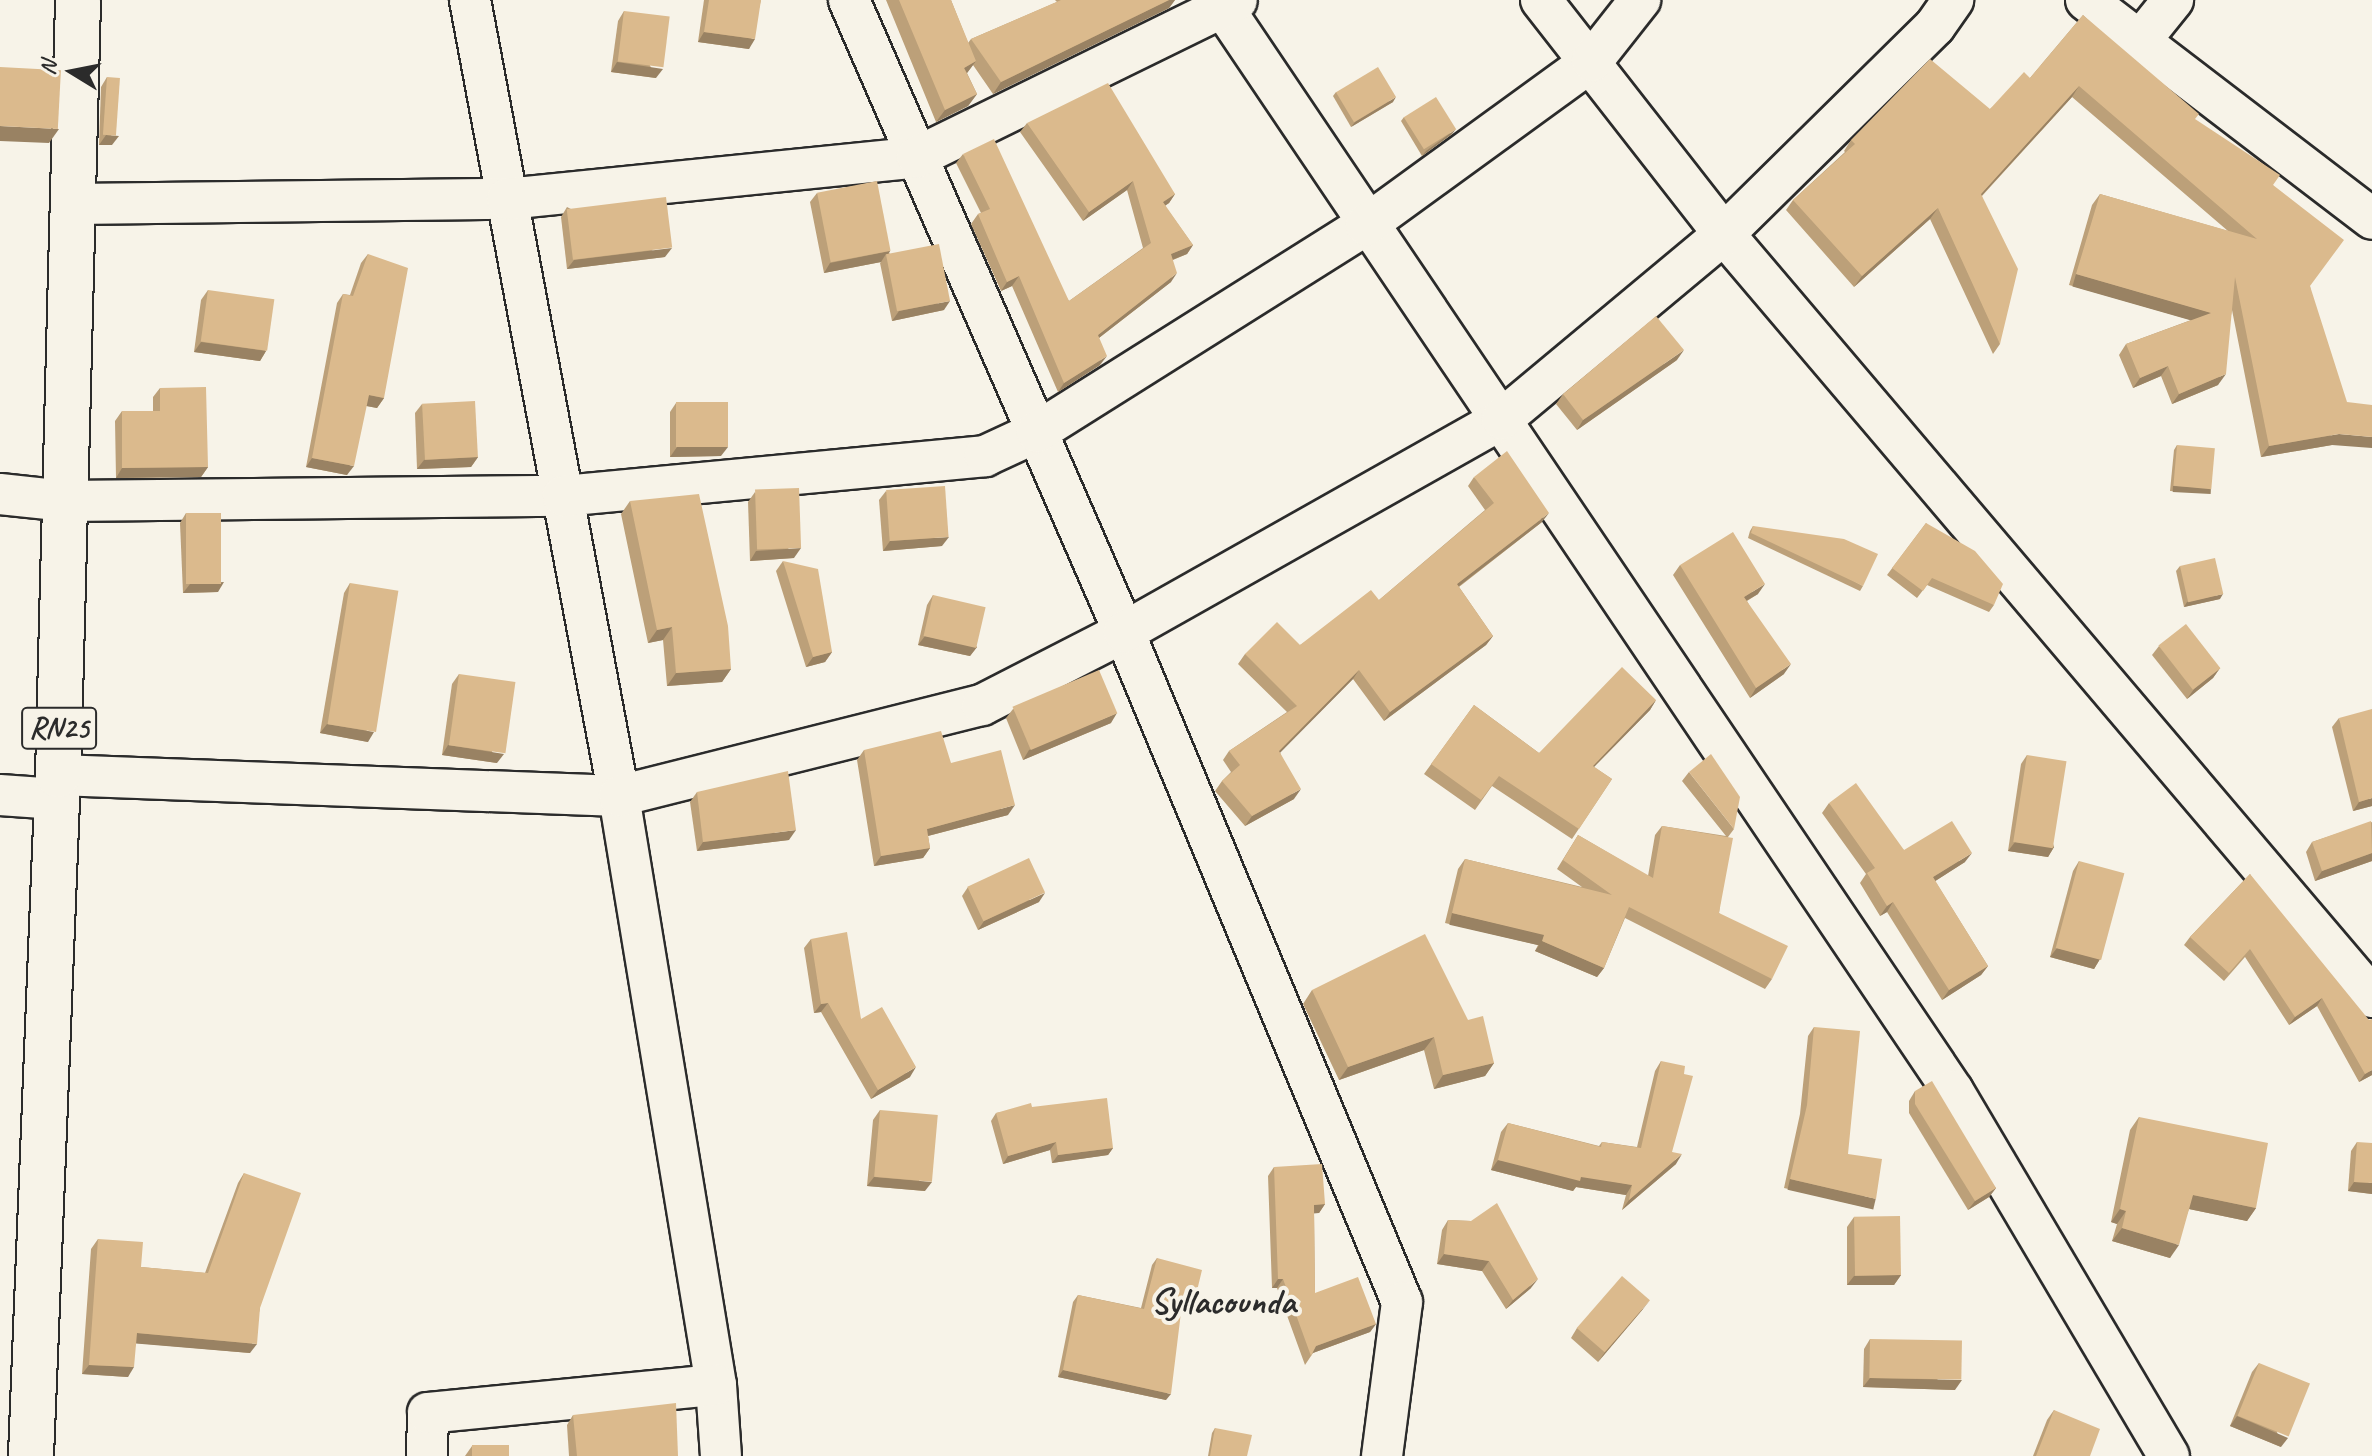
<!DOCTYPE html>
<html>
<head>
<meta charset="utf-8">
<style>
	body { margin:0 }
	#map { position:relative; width:2372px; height:1456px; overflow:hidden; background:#f7f3e8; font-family:Caveat,sans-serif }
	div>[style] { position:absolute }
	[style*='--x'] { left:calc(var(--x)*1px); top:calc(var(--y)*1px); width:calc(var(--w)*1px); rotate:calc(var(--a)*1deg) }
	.roads { filter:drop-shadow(2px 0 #2b2b2b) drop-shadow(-2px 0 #2b2b2b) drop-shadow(0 2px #2b2b2b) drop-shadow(0 -2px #2b2b2b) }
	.minor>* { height:40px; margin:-20px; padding:0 20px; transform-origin:20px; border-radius:20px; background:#f7f3e8 }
	.primary>* { height:44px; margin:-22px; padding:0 22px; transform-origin:22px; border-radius:22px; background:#f7f3e8 }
	.wall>* { inset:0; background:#bca079 }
	.shaded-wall>* { inset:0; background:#998263; transform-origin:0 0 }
	.building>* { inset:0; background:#dbba8d; transform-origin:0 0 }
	span { translate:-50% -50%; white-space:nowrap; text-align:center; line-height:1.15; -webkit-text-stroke:8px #f7f3e8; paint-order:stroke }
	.shield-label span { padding:2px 6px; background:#f7f3e8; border:2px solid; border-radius:6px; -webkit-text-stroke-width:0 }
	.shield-label { font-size:30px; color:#2b2b2b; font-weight:700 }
	.quarter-label { font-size:36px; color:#2b2b2b; font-weight:700 }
	.north { position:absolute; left:32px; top:32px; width:80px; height:80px; -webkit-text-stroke:6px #f7f3e8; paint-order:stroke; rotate:280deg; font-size:22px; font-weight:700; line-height:32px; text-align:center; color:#2b2b2b }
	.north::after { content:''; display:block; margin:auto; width:28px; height:36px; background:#2b2b2b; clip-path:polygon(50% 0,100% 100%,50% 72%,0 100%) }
</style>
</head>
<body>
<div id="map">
	<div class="roads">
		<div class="minor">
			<div style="--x:470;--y:0;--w:810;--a:79.4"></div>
			<div style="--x:619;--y:796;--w:597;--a:80.65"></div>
			<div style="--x:716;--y:1385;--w:71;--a:86"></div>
			<div style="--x:849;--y:0;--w:689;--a:66.48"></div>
			<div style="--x:1124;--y:632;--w:725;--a:67.47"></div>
			<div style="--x:1402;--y:1302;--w:155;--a:97.4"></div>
			<div style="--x:1218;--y:0;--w:1315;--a:56.03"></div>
			<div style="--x:1953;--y:1091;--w:424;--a:59.4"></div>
			<div style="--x:1541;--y:0;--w:297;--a:52"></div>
			<div style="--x:1724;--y:234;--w:1001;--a:49.66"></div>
			<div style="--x:2086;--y:0;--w:360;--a:37.4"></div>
			<div style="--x:2140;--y:41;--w:53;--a:-51.2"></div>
			<div style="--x:73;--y:204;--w:434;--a:-0.7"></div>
			<div style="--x:507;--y:199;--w:412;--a:-5.8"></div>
			<div style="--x:917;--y:157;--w:356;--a:-26.1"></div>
			<div style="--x:0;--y:494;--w:65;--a:6.1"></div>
			<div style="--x:65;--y:501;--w:498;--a:-0.6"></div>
			<div style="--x:563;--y:496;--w:424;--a:-5.4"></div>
			<div style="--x:985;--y:456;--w:57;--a:-24.8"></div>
			<div style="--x:1037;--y:432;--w:389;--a:-32.2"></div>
			<div style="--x:1366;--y:225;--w:279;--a:-36"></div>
			<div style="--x:1592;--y:61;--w:78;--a:-51.8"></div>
			<div style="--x:58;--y:775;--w:561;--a:2.14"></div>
			<div style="--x:619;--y:796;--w:374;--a:-14.1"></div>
			<div style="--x:982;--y:705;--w:160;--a:-27.2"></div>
			<div style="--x:1124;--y:632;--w:434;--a:-29.4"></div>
			<div style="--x:1502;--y:419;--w:289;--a:-39.8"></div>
			<div style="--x:1724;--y:234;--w:296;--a:-44.6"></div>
			<div style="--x:1935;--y:26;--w:32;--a:-55"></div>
			<div style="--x:0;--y:795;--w:57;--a:4"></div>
			<div style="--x:427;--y:1456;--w:43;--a:-88.7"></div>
			<div style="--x:428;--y:1413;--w:289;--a:-5.6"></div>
		</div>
		<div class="primary">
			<div style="--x:31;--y:1456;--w:682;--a:-87.73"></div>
			<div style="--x:58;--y:775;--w:775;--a:-88.52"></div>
		</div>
	</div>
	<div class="wall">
		<div style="clip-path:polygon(704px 0,761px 0,749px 49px,698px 42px)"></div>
		<div style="clip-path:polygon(886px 0,951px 0,968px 43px,971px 39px,1057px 2px,1055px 0,1175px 0,1169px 8px,993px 94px,973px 65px,967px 73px,977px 94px,968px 106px,936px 122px)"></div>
		<div style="clip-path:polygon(624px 11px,656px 78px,611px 72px,618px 21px)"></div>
		<div style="clip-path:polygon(2083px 15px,2195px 120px,2273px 185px,2310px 286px,2332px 445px,2261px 457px,2232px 310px,2218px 385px,2172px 404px,2161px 376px,2133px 388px,2119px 355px,2126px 344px,2191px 320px,2069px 285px,2092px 205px,2100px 194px,2228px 231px,2072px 97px,1982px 196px,2000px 344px,1993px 354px,1930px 219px,1854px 287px,1786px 210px,1793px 200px,1845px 152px,1844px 151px,1851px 140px,1990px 109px,2030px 78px)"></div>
		<div style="clip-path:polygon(107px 77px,112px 145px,99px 145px,101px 87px)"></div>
		<div style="clip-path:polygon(1336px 92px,1393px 102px,1351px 127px,1333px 96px)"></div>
		<div style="clip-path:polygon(1404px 117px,1452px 134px,1422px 156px,1401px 121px)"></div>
		<div style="clip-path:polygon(1027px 123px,1175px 194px,1169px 203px,1165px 206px,1193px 245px,1187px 254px,1173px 260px,1171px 282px,1099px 338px,1100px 365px,1058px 392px,1012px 286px,1001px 291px,971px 224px,978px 214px,981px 213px,956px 163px,963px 154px,1069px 301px,1143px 248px,1127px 190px,1083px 221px,1020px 132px)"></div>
		<div style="clip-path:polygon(817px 193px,890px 251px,889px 253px,944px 310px,892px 321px,880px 263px,881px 262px,824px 273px,810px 202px)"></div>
		<div style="clip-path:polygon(567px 207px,665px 257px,567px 269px,561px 217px)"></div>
		<div style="clip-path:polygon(368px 254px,384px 398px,377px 408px,366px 406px,347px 475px,306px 467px,337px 303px,343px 294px,350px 295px,361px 263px)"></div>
		<div style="clip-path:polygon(208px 290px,266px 351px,260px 361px,194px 352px,201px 300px)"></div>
		<div style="clip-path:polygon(1677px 360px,1577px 430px,1556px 404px,1563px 394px)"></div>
		<div style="clip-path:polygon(160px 388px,208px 467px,201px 477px,116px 478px,115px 421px,122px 411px,153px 411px,153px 397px)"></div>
		<div style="clip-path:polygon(676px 403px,721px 456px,670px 457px,670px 412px)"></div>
		<div style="clip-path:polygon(422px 404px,478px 457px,471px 467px,417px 469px,415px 413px)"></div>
		<div style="clip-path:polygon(2177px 445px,2208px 493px,2170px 491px,2174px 450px)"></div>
		<div style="clip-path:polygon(1474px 477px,1542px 522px,1459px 587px,1493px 636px,1486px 645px,1384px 721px,1353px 679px,1280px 752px,1294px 799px,1245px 826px,1215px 791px,1222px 781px,1231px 772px,1223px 760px,1229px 751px,1287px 712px,1238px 664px,1245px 654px,1300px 645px,1379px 600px,1485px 510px,1468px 486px)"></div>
		<div style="clip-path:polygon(886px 491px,942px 546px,883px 551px,879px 500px)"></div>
		<div style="clip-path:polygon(755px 492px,794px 558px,750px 561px,748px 502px)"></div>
		<div style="clip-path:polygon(630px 501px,731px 669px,722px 682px,667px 686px,663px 640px,648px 643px,621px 514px)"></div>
		<div style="clip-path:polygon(186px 513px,218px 592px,183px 593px,180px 523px)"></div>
		<div style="clip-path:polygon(1926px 523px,1994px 605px,1989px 612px,1927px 585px,1917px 598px,1887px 575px)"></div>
		<div style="clip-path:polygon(1753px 526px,1863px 586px,1860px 591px,1748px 538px,1750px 531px)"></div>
		<div style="clip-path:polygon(783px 561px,832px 652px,825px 662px,806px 667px,776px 571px)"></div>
		<div style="clip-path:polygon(1680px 565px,1758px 594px,1747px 601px,1784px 674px,1750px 698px,1673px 575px)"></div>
		<div style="clip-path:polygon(2180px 566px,2220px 599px,2184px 607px,2176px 571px)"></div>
		<div style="clip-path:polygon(350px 583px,368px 742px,320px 733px,344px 593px)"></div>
		<div style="clip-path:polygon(933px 595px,977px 647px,970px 656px,918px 645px,927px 605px)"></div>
		<div style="clip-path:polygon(2159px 646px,2220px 668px,2213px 678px,2187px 699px,2152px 655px)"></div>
		<div style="clip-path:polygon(459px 674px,497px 763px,442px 755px,452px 684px)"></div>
		<div style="clip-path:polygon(1656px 700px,1650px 710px,1594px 767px,1612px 779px,1572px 839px,1492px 786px,1475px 810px,1424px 774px,1474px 705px,1539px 753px)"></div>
		<div style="clip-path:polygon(1013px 709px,1111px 723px,1023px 760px,1006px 718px)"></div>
		<div style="clip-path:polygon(2339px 718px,2372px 806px,2353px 811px,2332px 727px)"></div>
		<div style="clip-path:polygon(864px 750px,951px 763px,1008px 815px,928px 836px,930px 848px,923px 858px,874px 866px,857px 760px)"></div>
		<div style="clip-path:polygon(2027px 755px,2054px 847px,2048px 857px,2008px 851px,2021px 764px)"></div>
		<div style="clip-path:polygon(1689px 772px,1734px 829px,1728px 837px,1719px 913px,1772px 979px,1765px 989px,1625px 918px,1604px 968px,1597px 977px,1535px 951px,1538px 945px,1445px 923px,1458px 869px,1465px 859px,1582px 887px,1557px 869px,1578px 835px,1648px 876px,1655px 835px,1662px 826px,1726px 836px,1682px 781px)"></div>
		<div style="clip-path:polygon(697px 792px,789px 840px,697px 851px,690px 802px)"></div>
		<div style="clip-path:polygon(1829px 803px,1904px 850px,1965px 862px,1935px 881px,1988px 966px,1981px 975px,1942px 1000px,1887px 912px,1880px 916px,1860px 883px,1866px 874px,1822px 813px)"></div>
		<div style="clip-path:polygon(2372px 822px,2372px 861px,2315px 881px,2306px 852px,2312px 842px)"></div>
		<div style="clip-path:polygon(2079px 861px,2100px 959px,2094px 969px,2050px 957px,2073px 871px)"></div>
		<div style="clip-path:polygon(2250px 874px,2372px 1075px,2359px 1082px,2317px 1006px,2289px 1025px,2245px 957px,2224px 981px,2184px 945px,2190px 937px)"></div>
		<div style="clip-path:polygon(968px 887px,1039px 902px,978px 930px,962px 896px)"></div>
		<div style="clip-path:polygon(811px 939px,861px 1019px,910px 1077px,871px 1099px,821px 1012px,814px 1013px,804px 948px)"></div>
		<div style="clip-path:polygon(1312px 990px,1468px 1020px,1494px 1063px,1485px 1076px,1434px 1089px,1424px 1050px,1339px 1080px,1303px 1004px)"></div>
		<div style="clip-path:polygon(1814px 1027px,1848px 1154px,1869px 1208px,1784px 1188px,1800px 1114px,1808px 1036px)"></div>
		<div style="clip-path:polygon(1661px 1061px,1672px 1152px,1676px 1164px,1622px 1210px,1626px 1195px,1576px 1187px,1573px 1191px,1491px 1170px,1501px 1132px,1508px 1123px,1599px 1146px,1602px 1142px,1637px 1147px,1655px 1071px)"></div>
		<div style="clip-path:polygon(1915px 1091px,1996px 1188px,1989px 1197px,1968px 1210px,1909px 1113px,1909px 1101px)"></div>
		<div style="clip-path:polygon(1032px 1107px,1113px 1148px,1108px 1155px,1052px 1163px,1050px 1150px,1003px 1164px,991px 1121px,996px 1113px)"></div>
		<div style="clip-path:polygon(880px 1110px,925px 1191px,867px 1186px,873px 1120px)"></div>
		<div style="clip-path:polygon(2139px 1117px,2256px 1208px,2247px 1221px,2189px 1209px,2170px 1258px,2112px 1241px,2117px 1224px,2111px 1222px,2130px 1130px)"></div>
		<div style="clip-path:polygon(2357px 1142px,2372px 1194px,2348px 1191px,2351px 1151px)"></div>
		<div style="clip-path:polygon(1274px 1167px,1325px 1204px,1319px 1213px,1314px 1213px,1315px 1293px,1376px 1324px,1370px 1332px,1313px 1353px,1305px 1365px,1277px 1288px,1272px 1288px,1268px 1176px)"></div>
		<div style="clip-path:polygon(244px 1173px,260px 1308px,250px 1353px,136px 1343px,128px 1377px,82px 1374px,91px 1249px,98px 1239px,141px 1267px,205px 1273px,238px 1183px)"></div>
		<div style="clip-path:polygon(1854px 1217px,1901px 1275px,1894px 1285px,1847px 1285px,1847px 1227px)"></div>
		<div style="clip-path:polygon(1448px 1220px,1471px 1221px,1531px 1288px,1506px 1309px,1482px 1271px,1437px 1264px,1442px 1230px)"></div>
		<div style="clip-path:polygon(1157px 1258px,1195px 1299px,1190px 1306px,1182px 1304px,1166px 1400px,1058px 1377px,1073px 1302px,1078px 1295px,1141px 1308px,1152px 1265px)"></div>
		<div style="clip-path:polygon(1643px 1309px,1598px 1362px,1571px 1338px,1577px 1328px)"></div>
		<div style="clip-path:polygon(1870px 1339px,1955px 1390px,1863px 1387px,1864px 1349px)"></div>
		<div style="clip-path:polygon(2259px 1363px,2281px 1447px,2230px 1426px,2252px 1372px)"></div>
		<div style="clip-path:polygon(2054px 1410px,2090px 1456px,2033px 1456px,2047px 1420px)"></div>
		<div style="clip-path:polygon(573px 1415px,678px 1456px,569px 1456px,567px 1425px)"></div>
		<div style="clip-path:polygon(1215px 1428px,1247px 1456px,1208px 1456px,1212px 1433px)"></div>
		<div style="clip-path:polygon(472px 1446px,509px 1456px,465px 1456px)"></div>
	</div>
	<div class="shaded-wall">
		<div style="clip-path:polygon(1169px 0,1175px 0,1169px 8px,993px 94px,1001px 82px)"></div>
		<div style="clip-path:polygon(704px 32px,755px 39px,749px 49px,698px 42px)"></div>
		<div style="clip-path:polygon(976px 61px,967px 73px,964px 68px)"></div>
		<div style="clip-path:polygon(617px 62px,663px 69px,656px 78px,611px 72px)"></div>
		<div style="clip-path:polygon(2079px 86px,2072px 97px,1973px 205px,1981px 194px)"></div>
		<div style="clip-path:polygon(977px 94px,968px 106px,936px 122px,945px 110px)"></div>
		<div style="clip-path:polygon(1396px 97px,1393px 102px,1351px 127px,1355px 122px)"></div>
		<div style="clip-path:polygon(0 126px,59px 129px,49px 143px,0 141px)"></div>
		<div style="clip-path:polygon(1456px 129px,1452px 134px,1422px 156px,1426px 151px)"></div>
		<div style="clip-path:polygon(106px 135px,119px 136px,112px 145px,99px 145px)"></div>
		<div style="clip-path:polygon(1133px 181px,1127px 190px,1083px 221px,1089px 212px)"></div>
		<div style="clip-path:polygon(1175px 194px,1169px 203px,1156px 211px,1163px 202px)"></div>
		<div style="clip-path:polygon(1938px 208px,1930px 219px,1854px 287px,1862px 276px)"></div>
		<div style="clip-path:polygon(1193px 245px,1187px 254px,1164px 263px,1171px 254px)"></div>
		<div style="clip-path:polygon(672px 248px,665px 257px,567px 269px,574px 260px)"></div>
		<div style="clip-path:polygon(890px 251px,887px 256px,886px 254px,881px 262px,824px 273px,830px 263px)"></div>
		<div style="clip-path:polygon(1177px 273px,1171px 282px,1091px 344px,1098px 335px)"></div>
		<div style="left:2076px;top:274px;width:141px;height:13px;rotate:16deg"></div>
		<div style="clip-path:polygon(1019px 276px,1012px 286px,1001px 291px,1007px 282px)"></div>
		<div style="clip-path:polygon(950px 301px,944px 310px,892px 321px,899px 311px)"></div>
		<div style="clip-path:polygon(201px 342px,266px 351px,260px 361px,194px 352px)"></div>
		<div style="clip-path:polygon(1684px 350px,1677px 360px,1577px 430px,1583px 420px)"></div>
		<div style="clip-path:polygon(1107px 356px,1100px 365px,1058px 392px,1064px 383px)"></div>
		<div style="clip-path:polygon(2168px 366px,2161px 376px,2133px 388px,2140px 378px)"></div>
		<div style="clip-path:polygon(2226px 374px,2218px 385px,2172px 404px,2179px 394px)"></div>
		<div style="clip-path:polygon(369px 395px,384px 398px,377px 408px,362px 405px)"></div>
		<div style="clip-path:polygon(2339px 434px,2372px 437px,2372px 448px,2332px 445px,2261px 457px,2269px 446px)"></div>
		<div style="clip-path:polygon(677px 447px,728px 447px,721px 456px,670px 457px)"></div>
		<div style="clip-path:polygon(478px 457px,471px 467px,417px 469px,424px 460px)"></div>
		<div style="clip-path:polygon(312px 458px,354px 466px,347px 475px,306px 467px)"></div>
		<div style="clip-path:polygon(208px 467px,201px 477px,116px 478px,122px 468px)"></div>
		<div style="left:2173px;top:486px;width:38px;height:6px;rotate:3deg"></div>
		<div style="clip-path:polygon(1549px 513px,1542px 522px,1450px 593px,1457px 584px)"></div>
		<div style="clip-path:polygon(949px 537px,942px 546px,883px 551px,890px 541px)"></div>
		<div style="clip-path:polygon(801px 548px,794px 558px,750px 561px,756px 551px)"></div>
		<div style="clip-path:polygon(224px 582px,218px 592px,183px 593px,190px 584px)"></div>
		<div style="clip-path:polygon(1765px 584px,1758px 594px,1737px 606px,1744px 597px)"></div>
		<div style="clip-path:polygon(2223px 594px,2220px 599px,2184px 607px,2187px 602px)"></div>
		<div style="clip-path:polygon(672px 627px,663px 640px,648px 643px,657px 630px)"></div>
		<div style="clip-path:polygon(925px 636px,977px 647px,970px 656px,918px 645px)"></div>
		<div style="clip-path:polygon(1493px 636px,1486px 645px,1384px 721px,1390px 712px)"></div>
		<div style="clip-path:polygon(832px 652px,825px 662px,806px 667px,813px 657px)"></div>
		<div style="clip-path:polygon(1791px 664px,1784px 674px,1750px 698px,1756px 688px)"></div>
		<div style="clip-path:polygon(2220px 668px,2213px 678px,2187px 699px,2194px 689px)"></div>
		<div style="clip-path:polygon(731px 669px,722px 682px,667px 686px,676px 673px)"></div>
		<div style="clip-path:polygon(1359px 670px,1353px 679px,1273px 760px,1279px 751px)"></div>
		<div style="clip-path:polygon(1656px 700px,1650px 710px,1586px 775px,1593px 766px)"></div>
		<div style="clip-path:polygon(1117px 713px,1111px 723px,1023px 760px,1029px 750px)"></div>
		<div style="clip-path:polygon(327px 724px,374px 732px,368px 742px,320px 733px)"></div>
		<div style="clip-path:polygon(448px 745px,504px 754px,497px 763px,442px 755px)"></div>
		<div style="clip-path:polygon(1301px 789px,1294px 799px,1245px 826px,1252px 816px)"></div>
		<div style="clip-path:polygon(2372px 798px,2372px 806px,2353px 811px,2359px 802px)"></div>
		<div style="clip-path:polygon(1015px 805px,1008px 815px,920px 838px,927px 829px)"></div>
		<div style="clip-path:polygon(796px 830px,789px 840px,697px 851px,703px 842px)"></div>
		<div style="clip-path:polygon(2015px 842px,2054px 847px,2048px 857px,2008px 851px)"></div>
		<div style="clip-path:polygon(930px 848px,923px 858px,874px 866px,881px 856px)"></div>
		<div style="clip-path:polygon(1972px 853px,1965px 862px,1926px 887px,1933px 877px)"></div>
		<div style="clip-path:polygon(2372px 853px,2372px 861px,2315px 881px,2322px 871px)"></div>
		<div style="clip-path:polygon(1045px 893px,1039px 902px,978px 930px,984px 921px)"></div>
		<div style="clip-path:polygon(1893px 902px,1887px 912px,1880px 916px,1887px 906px)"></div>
		<div style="left:1452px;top:913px;width:95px;height:12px;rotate:13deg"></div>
		<div style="clip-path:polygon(1542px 941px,1604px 968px,1597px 977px,1535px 951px)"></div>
		<div style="clip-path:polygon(2057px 948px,2100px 959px,2094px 969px,2050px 957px)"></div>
		<div style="clip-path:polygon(1988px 966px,1981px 975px,1942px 1000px,1949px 990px)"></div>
		<div style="clip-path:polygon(2322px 998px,2317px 1006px,2289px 1025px,2295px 1017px)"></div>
		<div style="clip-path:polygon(828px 1003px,821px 1012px,814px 1013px,821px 1004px)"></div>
		<div style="clip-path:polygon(1434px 1037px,1424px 1050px,1339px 1080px,1348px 1067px)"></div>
		<div style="clip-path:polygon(1494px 1063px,1485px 1076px,1434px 1089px,1443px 1075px)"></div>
		<div style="clip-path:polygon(916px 1067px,910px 1077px,871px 1099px,878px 1090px)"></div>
		<div style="clip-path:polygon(2372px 1070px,2372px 1075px,2359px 1082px,2365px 1074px)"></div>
		<div style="clip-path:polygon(1056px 1142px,1050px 1150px,1003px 1164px,1008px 1156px)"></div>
		<div style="clip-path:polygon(1113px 1148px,1108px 1155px,1052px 1163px,1058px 1155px)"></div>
		<div style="clip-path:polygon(1682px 1154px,1676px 1164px,1622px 1210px,1629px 1200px)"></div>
		<div style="clip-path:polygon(1498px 1160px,1632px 1185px,1626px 1195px,1576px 1187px,1573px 1191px,1491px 1170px)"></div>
		<div style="clip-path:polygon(874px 1177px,932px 1182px,925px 1191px,867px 1186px)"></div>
		<div style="left:1790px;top:1179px;width:88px;height:11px;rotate:13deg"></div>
		<div style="clip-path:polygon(2354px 1182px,2372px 1183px,2372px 1194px,2348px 1191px)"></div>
		<div style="clip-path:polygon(1996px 1188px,1989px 1197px,1968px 1210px,1975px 1201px)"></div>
		<div style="clip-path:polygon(2193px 1195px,2256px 1208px,2247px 1221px,2184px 1208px)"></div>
		<div style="clip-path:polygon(1325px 1204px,1319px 1213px,1308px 1214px,1314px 1205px)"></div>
		<div style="clip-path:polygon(2120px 1209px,2126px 1211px,2117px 1224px,2111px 1222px)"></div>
		<div style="clip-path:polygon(2122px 1228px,2179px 1245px,2170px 1258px,2112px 1241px)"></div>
		<div style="clip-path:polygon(1444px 1254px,1489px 1261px,1482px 1271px,1437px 1264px)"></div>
		<div style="clip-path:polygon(1901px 1275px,1894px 1285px,1847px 1285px,1854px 1276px)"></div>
		<div style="clip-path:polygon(1278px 1279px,1283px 1279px,1277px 1288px,1272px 1288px)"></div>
		<div style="clip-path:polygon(1538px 1279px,1531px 1288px,1506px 1309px,1513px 1300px)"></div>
		<div style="clip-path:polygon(1183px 1296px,1195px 1299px,1190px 1306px,1178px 1303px)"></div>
		<div style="clip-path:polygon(1650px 1300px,1643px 1309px,1598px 1362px,1605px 1352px)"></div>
		<div style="clip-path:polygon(1376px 1324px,1370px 1332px,1310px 1354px,1316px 1346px)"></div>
		<div style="clip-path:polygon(137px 1333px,257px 1344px,250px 1353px,130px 1343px)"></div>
		<div style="clip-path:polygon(89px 1365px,134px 1367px,128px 1377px,82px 1374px)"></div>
		<div style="clip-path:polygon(1063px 1370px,1171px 1394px,1166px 1400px,1058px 1377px)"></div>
		<div style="clip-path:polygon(1870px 1378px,1962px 1380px,1955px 1390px,1863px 1387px)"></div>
		<div style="clip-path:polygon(2237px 1416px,2288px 1438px,2281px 1447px,2230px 1426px)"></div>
	</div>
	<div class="building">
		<div style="clip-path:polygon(709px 0,761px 0,755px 39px,704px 32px)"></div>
		<div style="clip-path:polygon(899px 0,951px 0,976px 61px,964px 68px,977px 94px,945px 110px)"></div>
		<div style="clip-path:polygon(1061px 0,1169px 0,1001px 82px,971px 39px)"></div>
		<div style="left:624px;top:11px;width:46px;height:51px;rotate:7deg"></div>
		<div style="clip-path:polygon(2083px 15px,2199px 114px,2195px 119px,2280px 175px,2273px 185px,2344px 240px,2310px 286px,2347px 402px,2372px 405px,2372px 437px,2339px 434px,2269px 446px,2235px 277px,2226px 374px,2179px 394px,2168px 366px,2140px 378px,2126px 344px,2211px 313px,2076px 274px,2100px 194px,2257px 239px,2079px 86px,1981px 194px,2018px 269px,2000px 344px,1938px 208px,1862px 276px,1793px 200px,1855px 144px,1851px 140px,1930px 59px,1990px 109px,2024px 72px,2030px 78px)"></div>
		<div style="left:0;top:67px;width:61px;height:59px;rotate:3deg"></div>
		<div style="left:1378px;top:67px;width:35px;height:49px;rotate:59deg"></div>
		<div style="left:107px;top:77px;width:13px;height:58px;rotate:4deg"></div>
		<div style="clip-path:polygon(1108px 83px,1175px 194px,1163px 202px,1193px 245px,1171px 254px,1177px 273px,1098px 335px,1107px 356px,1064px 383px,1019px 276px,1007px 282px,978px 214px,990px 209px,963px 154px,994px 139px,1069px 301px,1151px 243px,1133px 181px,1089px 212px,1027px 123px)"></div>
		<div style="left:1436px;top:97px;width:38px;height:38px;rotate:58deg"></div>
		<div style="left:877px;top:181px;width:71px;height:61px;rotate:79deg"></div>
		<div style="left:666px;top:197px;width:51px;height:100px;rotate:83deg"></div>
		<div style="left:939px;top:244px;width:58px;height:54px;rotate:79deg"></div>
		<div style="clip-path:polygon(368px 254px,408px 268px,384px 398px,369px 395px,354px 466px,312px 458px,343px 294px,353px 296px)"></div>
		<div style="left:208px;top:290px;width:67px;height:52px;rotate:8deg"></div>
		<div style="clip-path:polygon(1656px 316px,1684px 350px,1583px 420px,1563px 394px)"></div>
		<div style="clip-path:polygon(206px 387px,208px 467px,122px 468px,122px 411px,160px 411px,160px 388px)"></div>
		<div style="left:475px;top:401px;width:56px;height:53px;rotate:87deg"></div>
		<div style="left:728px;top:402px;width:45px;height:52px;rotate:90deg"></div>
		<div style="left:2177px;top:445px;width:38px;height:41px;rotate:5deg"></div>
		<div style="clip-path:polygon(1507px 451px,1549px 513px,1457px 584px,1493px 636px,1390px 712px,1359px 670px,1279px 751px,1301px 789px,1252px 816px,1222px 781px,1240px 765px,1229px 751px,1297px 706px,1245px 654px,1277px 622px,1300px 645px,1371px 590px,1379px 600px,1494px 503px,1474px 477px)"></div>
		<div style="left:945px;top:486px;width:51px;height:59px;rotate:86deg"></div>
		<div style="left:799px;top:488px;width:60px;height:44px;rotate:88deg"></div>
		<div style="clip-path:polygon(699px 494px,728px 626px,731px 669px,676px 673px,672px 627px,657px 630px,630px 501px)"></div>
		<div style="left:186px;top:513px;width:35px;height:71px"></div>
		<div style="clip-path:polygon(1926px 523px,1975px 551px,2003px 584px,1994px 605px,1932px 578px,1923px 591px,1892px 568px)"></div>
		<div style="clip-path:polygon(1753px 526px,1844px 539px,1878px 554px,1863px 586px,1751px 533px)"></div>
		<div style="clip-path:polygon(1733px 532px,1765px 584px,1744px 597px,1791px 664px,1756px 688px,1680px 565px)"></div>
		<div style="left:2215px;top:558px;width:37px;height:36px;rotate:77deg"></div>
		<div style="clip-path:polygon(783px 561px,818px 569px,832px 652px,813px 657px)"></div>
		<div style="left:350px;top:583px;width:49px;height:143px;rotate:9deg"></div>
		<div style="left:933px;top:595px;width:54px;height:42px;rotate:13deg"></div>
		<div style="left:2186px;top:624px;width:56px;height:35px;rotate:52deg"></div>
		<div style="clip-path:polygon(1622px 667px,1656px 700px,1593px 766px,1612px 779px,1579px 829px,1499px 776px,1481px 800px,1431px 764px,1474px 705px,1539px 753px)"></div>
		<div style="left:1099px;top:670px;width:47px;height:94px;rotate:67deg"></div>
		<div style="left:459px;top:674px;width:57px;height:72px;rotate:8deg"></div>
		<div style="clip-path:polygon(2372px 709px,2372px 798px,2359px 802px,2339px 718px)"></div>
		<div style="clip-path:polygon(941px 731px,951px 763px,1001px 750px,1015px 805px,927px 829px,930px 848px,881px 856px,864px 750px)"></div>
		<div style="clip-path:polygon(1711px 754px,1740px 797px,1734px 829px,1689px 772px)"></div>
		<div style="left:2027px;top:755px;width:40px;height:88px;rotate:9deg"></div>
		<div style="clip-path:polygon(788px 771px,796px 830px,703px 842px,697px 792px)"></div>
		<div style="clip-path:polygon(1856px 783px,1904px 850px,1952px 821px,1972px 853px,1933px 877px,1988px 966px,1949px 990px,1893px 902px,1887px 906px,1867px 873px,1875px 868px,1829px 803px)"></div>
		<div style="clip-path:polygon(2371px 821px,2372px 853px,2322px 871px,2312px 842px)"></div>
		<div style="clip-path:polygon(1662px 826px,1733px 838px,1719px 913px,1788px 946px,1772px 979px,1629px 907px,1604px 968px,1542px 941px,1544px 935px,1452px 913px,1465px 859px,1612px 895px,1563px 860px,1578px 835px,1653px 878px)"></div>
		<div style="left:1029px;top:858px;width:38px;height:68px;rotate:65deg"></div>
		<div style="left:2079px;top:861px;width:47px;height:90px;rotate:15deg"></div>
		<div style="clip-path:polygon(2250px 874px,2369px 1020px,2372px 1019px,2372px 1070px,2365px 1074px,2322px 998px,2295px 1017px,2250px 949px,2229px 973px,2190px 937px)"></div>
		<div style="clip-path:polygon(847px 932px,861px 1019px,882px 1007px,916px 1067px,878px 1090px,828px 1003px,821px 1004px,811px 939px)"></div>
		<div style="clip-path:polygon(1425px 934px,1468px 1020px,1483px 1016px,1494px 1063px,1443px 1075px,1434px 1037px,1348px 1067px,1312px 990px)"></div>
		<div style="clip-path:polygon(1814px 1027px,1860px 1031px,1848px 1154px,1882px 1159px,1876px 1199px,1790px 1179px,1807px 1105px)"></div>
		<div style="clip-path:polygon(1661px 1061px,1685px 1066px,1684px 1074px,1693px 1076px,1672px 1152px,1682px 1154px,1629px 1200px,1632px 1185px,1581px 1177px,1580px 1181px,1498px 1160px,1508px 1123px,1601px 1147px,1602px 1142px,1641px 1148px)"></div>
		<div style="clip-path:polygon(1932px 1081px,1996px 1188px,1975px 1201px,1915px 1104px,1915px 1091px)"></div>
		<div style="clip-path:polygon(1107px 1098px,1113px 1148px,1058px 1155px,1056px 1142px,1008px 1156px,996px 1113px,1031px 1103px,1032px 1107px)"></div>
		<div style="left:880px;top:1110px;width:58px;height:67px;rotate:5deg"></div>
		<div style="clip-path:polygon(2139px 1117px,2268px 1143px,2256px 1208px,2193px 1195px,2179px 1245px,2122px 1228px,2126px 1211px,2120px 1209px)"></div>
		<div style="clip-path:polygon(2357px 1142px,2372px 1143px,2372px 1183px,2354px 1182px)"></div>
		<div style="clip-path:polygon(1322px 1164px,1325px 1204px,1314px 1205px,1315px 1293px,1358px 1277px,1376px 1324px,1316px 1346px,1311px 1356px,1283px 1279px,1278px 1279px,1274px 1167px)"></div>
		<div style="clip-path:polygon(244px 1173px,301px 1193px,260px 1308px,257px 1344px,137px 1333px,134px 1367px,89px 1365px,98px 1239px,143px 1242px,141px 1267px,208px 1273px)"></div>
		<div style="clip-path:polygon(1497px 1203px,1538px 1279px,1513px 1300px,1489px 1261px,1444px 1254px,1448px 1220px,1471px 1221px)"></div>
		<div style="left:1900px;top:1216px;width:59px;height:46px;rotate:89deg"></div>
		<div style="clip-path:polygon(1157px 1258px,1202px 1270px,1195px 1299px,1183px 1296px,1171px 1394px,1063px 1370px,1078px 1295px,1144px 1309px)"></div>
		<div style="left:1622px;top:1276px;width:37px;height:69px;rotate:41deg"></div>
		<div style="left:1870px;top:1339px;width:92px;height:39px;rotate:1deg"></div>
		<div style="left:2259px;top:1363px;width:55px;height:57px;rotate:22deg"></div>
		<div style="clip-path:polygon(676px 1403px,678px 1456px,577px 1456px,573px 1415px)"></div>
		<div style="clip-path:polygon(2054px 1410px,2100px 1429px,2090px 1456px,2036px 1456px)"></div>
		<div style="clip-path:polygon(1215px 1428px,1252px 1435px,1247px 1456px,1210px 1456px)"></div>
		<div style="left:509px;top:1445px;width:11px;height:37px;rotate:90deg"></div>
	</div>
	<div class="shield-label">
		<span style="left:59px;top:728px">RN25</span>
	</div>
	<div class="quarter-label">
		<span style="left:1223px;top:1302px">Syllacounda</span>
	</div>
	<div class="north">N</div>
</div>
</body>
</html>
